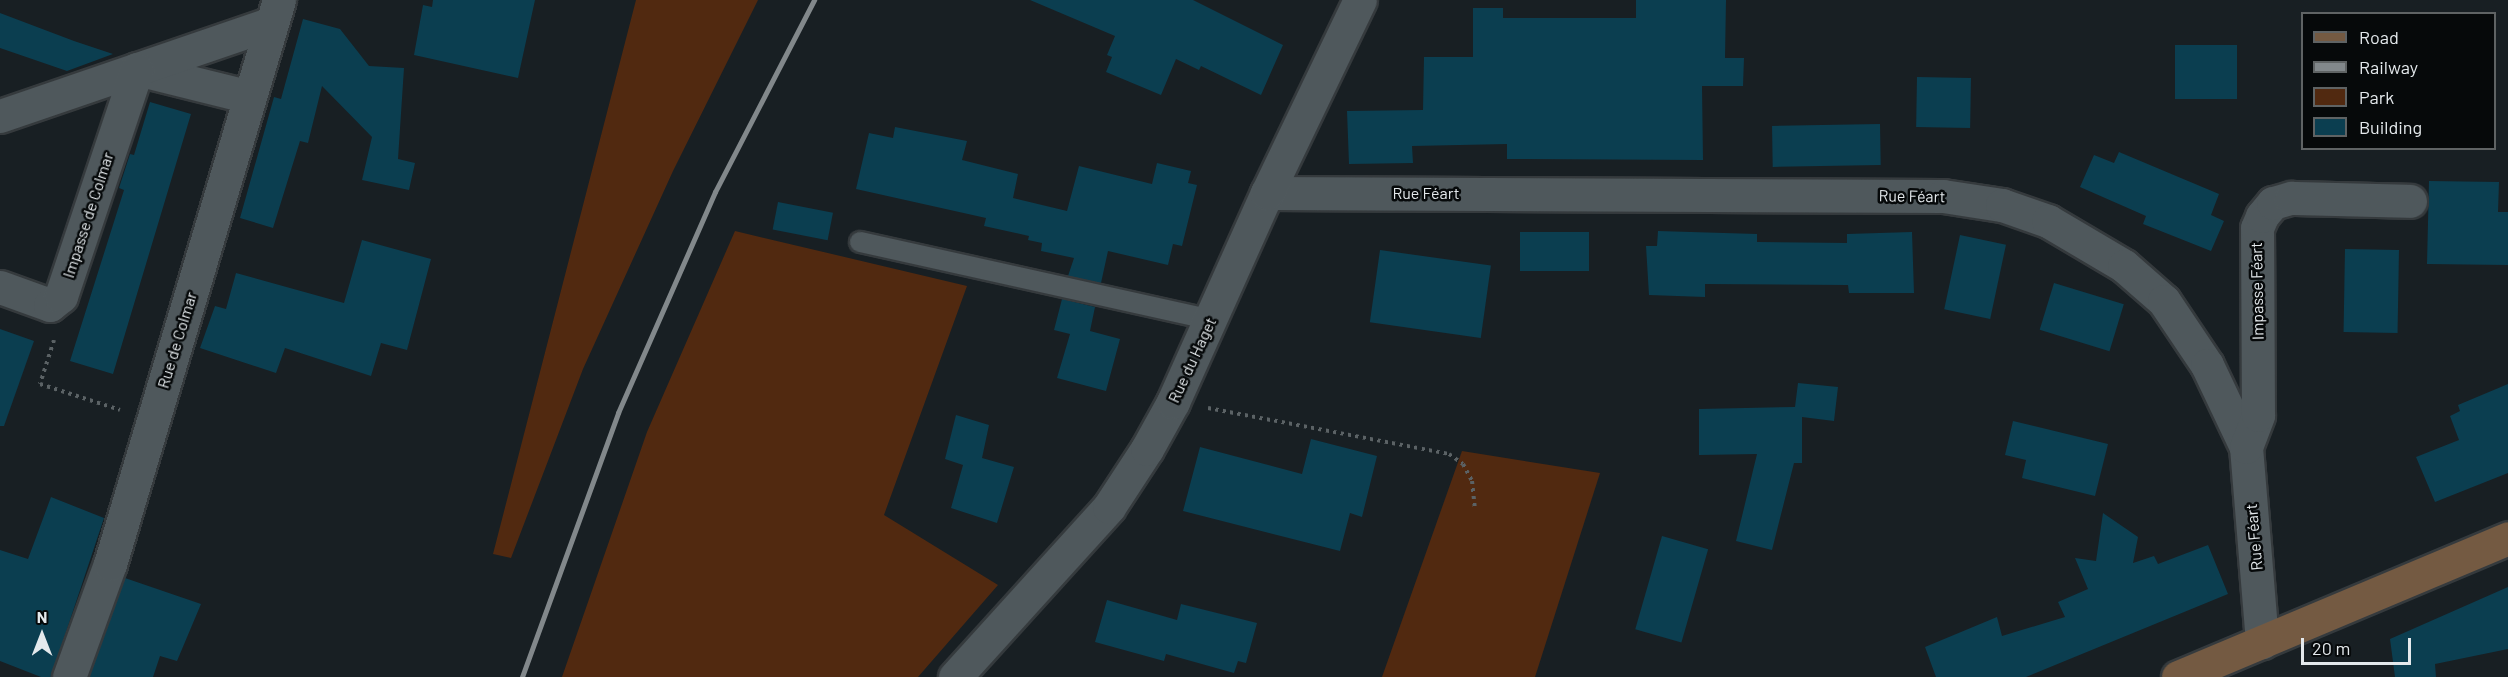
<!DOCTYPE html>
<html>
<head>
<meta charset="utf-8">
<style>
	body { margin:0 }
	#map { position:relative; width:2508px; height:677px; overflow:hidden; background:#181f23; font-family:Barlow,sans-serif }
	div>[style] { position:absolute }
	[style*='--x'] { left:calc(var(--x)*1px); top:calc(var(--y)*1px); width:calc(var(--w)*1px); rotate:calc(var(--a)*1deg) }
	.green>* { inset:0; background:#512910 }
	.building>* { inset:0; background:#0b3e50; transform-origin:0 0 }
	.path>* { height:4px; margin-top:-2px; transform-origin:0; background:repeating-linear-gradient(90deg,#5b6265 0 3px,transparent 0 7.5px) }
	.roads { filter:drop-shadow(2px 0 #353a3d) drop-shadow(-2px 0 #353a3d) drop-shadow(0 2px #353a3d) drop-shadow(0 -2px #353a3d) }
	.service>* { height:20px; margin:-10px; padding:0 10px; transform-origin:10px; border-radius:10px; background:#4f585c }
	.minor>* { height:33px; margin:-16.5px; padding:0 16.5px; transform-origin:16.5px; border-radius:16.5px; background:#4f585c }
	.secondary>* { height:33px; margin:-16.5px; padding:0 16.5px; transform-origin:16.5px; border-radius:16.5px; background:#745a42 }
	.rail>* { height:4.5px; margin:-2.25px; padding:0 2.25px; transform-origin:2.25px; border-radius:2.25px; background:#82888b }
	span { translate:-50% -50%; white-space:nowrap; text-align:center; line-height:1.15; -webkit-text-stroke:5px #06090a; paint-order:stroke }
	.street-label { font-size:16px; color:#e4e9ec }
	.legend { position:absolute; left:2301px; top:12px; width:195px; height:138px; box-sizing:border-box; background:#06090a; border:2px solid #5f6364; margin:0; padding:8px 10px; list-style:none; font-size:18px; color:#e4e9ec }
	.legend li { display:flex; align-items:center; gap:12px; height:30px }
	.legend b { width:30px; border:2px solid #5f6364 }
	.north { position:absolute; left:12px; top:605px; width:60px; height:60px; -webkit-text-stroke:4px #06090a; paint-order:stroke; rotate:0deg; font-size:16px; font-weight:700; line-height:24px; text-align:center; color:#e4e9ec }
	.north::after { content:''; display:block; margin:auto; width:21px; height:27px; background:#e4e9ec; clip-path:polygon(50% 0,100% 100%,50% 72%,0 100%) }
	.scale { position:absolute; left:2301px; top:638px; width:110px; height:27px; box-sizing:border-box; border:3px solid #e4e9ec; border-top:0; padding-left:8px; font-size:18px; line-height:21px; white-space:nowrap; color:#e4e9ec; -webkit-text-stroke:4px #06090a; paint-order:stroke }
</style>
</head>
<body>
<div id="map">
	<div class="green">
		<div style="clip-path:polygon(636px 0,758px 0,673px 171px,583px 369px,511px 558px,493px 554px)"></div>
		<div style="clip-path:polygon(735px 231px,967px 286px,884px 515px,998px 585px,918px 677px,562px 677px,647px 432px)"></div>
		<div style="clip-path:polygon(1462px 451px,1600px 473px,1535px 677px,1382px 677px)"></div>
	</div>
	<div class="building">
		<div style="clip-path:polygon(433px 0,535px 0,518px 78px,414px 55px,423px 5px,432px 7px)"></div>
		<div style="clip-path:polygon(1030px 0,1193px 0,1283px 45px,1261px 95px,1201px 66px,1199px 70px,1176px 59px,1161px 95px,1106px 72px,1112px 57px,1107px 55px,1115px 36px)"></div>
		<div style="clip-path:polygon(1636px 0,1726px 0,1725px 58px,1744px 58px,1743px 86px,1702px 86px,1703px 160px,1507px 159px,1507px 144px,1412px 146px,1413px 163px,1349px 164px,1347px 111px,1423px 110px,1424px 57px,1473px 57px,1473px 8px,1503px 8px,1503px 18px,1636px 18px)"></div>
		<div style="clip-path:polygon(0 13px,74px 41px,113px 54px,67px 71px,0 48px)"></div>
		<div style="clip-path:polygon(303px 19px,340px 29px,369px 66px,404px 68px,398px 159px,415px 163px,409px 190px,362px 180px,372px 137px,322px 86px,308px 143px,300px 141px,273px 228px,240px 218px,274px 97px,281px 99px)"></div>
		<div style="left:2175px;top:45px;width:62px;height:54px"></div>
		<div style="left:1917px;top:77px;width:54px;height:50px;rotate:1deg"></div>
		<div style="clip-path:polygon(150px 102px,191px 114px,113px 374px,70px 361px,124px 190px,119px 188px,130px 154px,134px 155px)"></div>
		<div style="left:1880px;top:124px;width:41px;height:108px;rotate:89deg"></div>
		<div style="clip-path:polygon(895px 127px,967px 141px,962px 160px,1018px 174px,1013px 198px,1067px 211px,1079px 166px,1152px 184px,1157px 163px,1191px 171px,1188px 183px,1197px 185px,1182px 246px,1173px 244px,1168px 265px,1108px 251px,1101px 283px,1068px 276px,1074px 258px,1041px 251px,1042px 243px,1028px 240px,1029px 236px,984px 226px,986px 218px,856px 189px,869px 133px,893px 138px)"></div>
		<div style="clip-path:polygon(2119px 152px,2219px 194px,2211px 215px,2224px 221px,2211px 251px,2143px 224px,2146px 216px,2080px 187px,2094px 155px,2114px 163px)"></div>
		<div style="clip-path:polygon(2429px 181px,2499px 182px,2498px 212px,2508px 212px,2508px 265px,2427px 264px)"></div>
		<div style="left:778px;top:202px;width:56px;height:28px;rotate:11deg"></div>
		<div style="clip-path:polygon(1658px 231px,1757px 234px,1757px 242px,1847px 243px,1847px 234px,1912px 232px,1914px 293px,1849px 293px,1848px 285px,1705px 284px,1705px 297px,1649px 295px,1646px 246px,1657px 246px)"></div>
		<div style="left:1520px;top:232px;width:69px;height:39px"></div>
		<div style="left:1960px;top:235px;width:47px;height:76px;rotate:12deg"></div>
		<div style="clip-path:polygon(362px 240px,431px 259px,407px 350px,381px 343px,371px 376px,285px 348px,276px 373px,200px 348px,215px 306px,226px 309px,236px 273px,344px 303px)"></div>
		<div style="left:2345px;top:249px;width:54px;height:83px;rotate:1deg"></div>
		<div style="left:1380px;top:250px;width:112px;height:73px;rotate:8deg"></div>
		<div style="left:2054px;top:283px;width:73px;height:49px;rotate:17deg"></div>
		<div style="clip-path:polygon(1062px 299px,1095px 307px,1090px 331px,1120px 339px,1106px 391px,1057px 378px,1070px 334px,1054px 330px)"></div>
		<div style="clip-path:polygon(0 329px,34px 341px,4px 426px,0 426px)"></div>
		<div style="clip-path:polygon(1798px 383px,1838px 387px,1834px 421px,1802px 417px,1802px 463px,1794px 463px,1772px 550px,1736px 541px,1757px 454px,1699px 455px,1699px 409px,1795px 407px)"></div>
		<div style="clip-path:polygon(2508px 384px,2508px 473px,2435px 502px,2416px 457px,2459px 440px,2450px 416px,2460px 411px,2458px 405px)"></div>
		<div style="clip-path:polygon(956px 415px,989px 425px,982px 458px,1014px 467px,997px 523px,951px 508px,963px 465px,945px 459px)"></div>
		<div style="clip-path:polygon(2013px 421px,2108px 444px,2095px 496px,2022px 478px,2026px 460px,2005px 455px)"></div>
		<div style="clip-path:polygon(1311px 439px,1377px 456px,1362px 517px,1350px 513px,1340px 551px,1183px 511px,1200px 447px,1302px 474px)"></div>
		<div style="clip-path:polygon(51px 497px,104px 518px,51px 677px,41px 677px,0 661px,0 550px,28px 559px)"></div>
		<div style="clip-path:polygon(2103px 513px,2138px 537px,2133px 563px,2154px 556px,2158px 564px,2208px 545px,2228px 594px,2026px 677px,1936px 677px,1925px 647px,1997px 617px,2002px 636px,2065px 617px,2058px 602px,2088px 589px,2075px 558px,2096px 561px)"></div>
		<div style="left:1662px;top:536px;width:48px;height:97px;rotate:16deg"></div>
		<div style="clip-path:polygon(125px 578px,201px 604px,177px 661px,160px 656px,153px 677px,89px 677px)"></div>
		<div style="clip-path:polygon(2508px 587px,2508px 649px,2435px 664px,2436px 677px,2395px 677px,2390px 639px)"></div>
		<div style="clip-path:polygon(1107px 600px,1177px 620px,1181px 604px,1257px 623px,1246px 663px,1238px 661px,1234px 673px,1166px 654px,1164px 661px,1095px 642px)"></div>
	</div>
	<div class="path">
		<div style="--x:54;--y:340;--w:46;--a:107.7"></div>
		<div style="--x:40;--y:384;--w:84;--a:18"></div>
		<div style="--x:1208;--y:408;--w:245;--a:10.8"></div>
		<div style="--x:1449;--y:454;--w:17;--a:36"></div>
		<div style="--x:1463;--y:464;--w:19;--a:62"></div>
		<div style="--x:1472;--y:481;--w:29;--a:84"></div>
	</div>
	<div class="roads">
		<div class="service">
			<div style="--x:860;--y:242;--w:360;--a:12.5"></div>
		</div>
		<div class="minor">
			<div style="--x:137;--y:69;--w:116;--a:13.9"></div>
			<div style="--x:0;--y:116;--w:287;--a:-18.9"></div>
			<div style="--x:1267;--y:193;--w:676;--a:0.25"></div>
			<div style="--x:1943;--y:196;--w:60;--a:8.7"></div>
			<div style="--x:2002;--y:205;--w:49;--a:19.2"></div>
			<div style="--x:2048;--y:221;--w:88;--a:30.6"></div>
			<div style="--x:2124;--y:266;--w:53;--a:41.2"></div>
			<div style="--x:2164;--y:301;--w:77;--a:56.1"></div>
			<div style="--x:2207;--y:365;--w:91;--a:64.6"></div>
			<div style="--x:2246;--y:447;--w:196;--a:85.3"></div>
			<div style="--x:0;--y:287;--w:53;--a:19.8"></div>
			<div style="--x:50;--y:305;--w:14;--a:-39"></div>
			<div style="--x:61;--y:296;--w:239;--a:-71.5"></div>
			<div style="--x:2246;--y:447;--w:34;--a:-69"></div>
			<div style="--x:2258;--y:415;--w:187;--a:-90.3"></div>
			<div style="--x:2257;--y:228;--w:13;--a:-67"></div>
			<div style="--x:2262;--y:216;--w:17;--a:-50"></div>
			<div style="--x:2273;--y:203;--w:19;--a:-16"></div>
			<div style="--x:2291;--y:198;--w:119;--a:1.4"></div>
			<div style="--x:69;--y:677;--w:120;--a:-70.1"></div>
			<div style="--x:110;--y:564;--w:589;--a:-73.32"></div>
			<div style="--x:955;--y:677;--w:229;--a:-47.8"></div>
			<div style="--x:1109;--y:507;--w:69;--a:-56.8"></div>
			<div style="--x:1147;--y:449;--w:54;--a:-61"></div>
			<div style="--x:1173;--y:402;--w:229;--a:-65.8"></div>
			<div style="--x:1267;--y:193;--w:214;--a:-64.3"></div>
		</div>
		<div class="secondary">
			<div style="--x:2178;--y:677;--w:358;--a:-22.8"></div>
		</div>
	</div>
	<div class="rail">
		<div style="--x:522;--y:677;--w:281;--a:-70"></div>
		<div style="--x:618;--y:413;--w:241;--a:-66.3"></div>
		<div style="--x:715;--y:192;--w:216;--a:-62.7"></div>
	</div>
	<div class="street-label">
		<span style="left:1426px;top:193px">Rue Féart</span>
		<span style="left:1912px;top:196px;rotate:1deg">Rue Féart</span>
		<span style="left:88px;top:215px;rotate:-72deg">Impasse de Colmar</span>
		<span style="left:2257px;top:291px;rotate:-91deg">Impasse Féart</span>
		<span style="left:177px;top:340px;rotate:-73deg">Rue de Colmar</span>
		<span style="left:1192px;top:360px;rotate:-65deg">Rue du Haget</span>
		<span style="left:2254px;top:537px;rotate:-95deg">Rue Féart</span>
	</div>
	<ul class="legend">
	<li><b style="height:8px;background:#745a42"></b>Road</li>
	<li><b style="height:8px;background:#82888b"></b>Railway</li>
	<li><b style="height:16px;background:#512910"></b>Park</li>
	<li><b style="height:16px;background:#0b3e50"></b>Building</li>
	</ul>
	<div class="north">N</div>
	<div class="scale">20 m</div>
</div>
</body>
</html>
